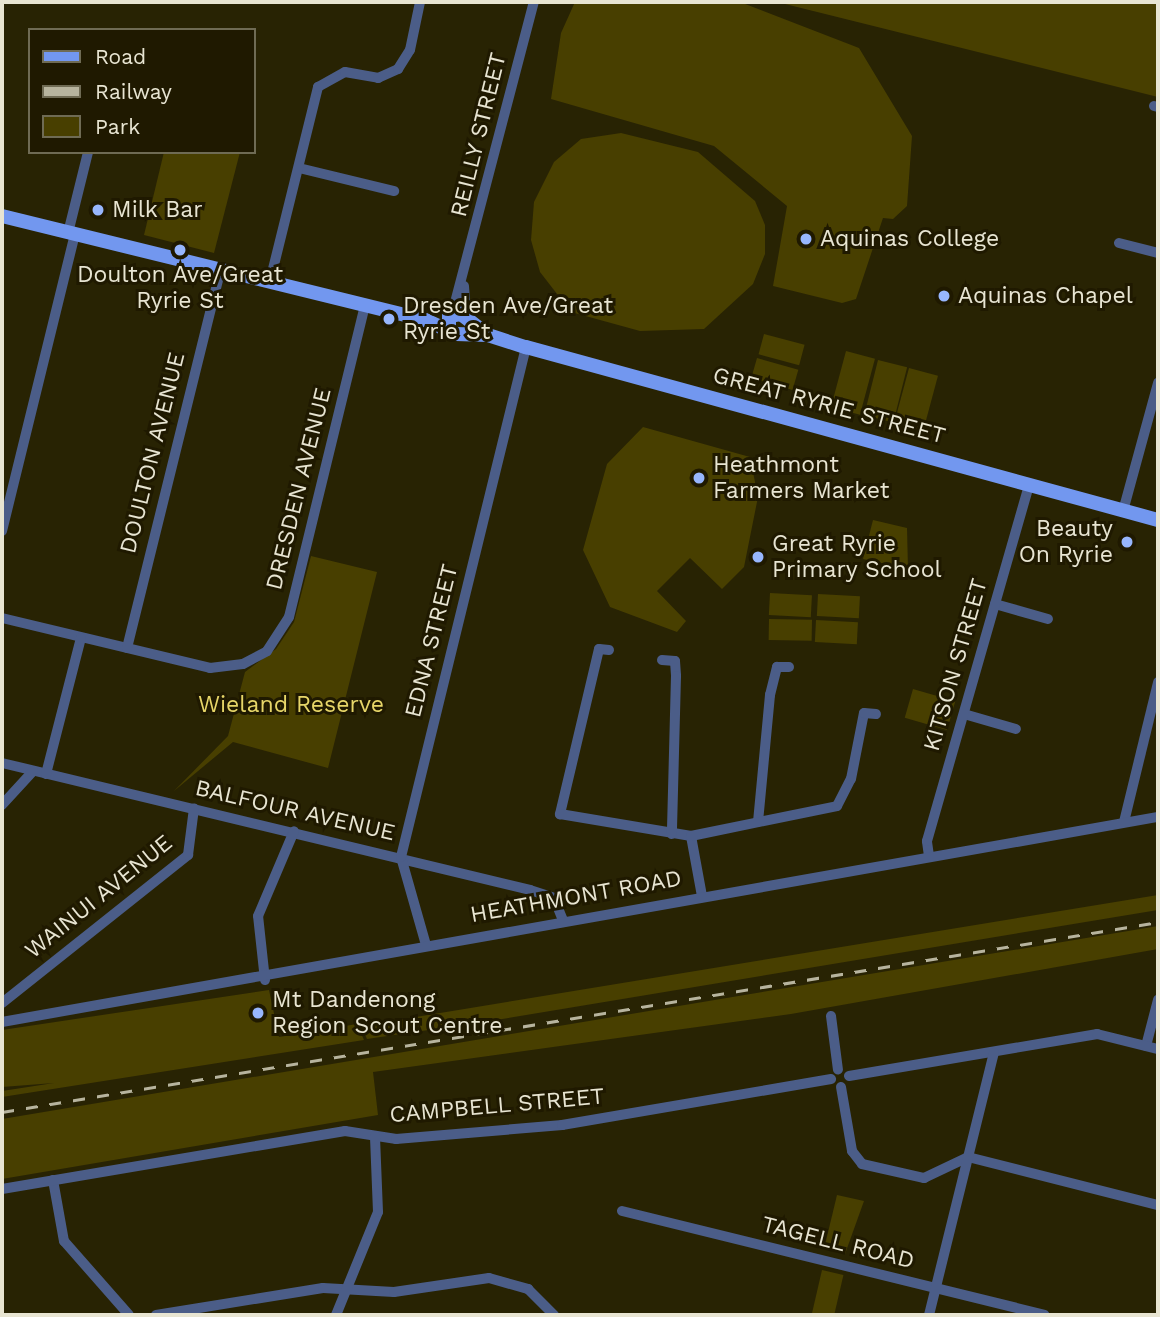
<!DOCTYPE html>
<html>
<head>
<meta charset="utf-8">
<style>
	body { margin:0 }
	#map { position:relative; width:1160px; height:1317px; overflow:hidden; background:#282303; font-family:"Work Sans",sans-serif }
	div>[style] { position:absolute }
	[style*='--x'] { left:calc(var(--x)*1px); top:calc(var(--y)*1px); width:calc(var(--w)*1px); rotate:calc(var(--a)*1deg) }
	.green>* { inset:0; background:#483f00; transform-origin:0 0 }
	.minor>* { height:10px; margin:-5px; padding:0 5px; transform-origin:5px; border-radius:5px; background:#4b5d88 }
	.major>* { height:14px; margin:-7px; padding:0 7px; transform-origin:7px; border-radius:7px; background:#7297ef }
	.rail>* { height:2.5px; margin-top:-1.25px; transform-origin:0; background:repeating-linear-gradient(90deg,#b7b49e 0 12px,transparent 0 24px) }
	.dots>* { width:19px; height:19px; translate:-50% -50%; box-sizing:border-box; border:4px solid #1f1900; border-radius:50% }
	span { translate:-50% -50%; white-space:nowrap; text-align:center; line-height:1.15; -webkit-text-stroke:6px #1f1900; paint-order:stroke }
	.street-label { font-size:23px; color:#e8e5d2 }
	.poi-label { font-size:23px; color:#e8e5d2 }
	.left { translate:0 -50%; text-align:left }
	.right { translate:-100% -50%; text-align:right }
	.park-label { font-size:23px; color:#e7d668 }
	.frame { position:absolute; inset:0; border:4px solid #e8e5d2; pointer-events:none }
	.legend { position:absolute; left:28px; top:28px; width:228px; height:126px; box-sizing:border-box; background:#1f1900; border:2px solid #6f6b54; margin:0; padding:9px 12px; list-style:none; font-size:21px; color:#e8e5d2 }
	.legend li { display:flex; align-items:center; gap:14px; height:35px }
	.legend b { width:35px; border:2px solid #6f6b54 }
</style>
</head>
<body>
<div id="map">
	<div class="green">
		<div style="clip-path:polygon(575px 2px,740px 2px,859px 48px,912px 136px,907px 206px,893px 219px,883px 218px,856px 299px,842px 303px,773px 286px,787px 206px,714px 146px,551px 99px,561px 33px)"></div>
		<div style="clip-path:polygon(777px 2px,1158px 2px,1158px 97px)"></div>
		<div style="clip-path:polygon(621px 133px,698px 152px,755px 201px,765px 225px,765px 254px,753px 284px,704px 329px,640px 331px,571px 312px,540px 272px,531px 240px,534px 202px,554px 162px,581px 139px)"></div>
		<div style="clip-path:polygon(164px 152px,240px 152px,214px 253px,144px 235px)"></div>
		<div style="left:764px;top:334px;width:42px;height:21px;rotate:15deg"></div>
		<div style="left:846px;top:351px;width:30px;height:58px;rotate:15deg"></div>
		<div style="left:757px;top:358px;width:43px;height:21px;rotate:16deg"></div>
		<div style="left:878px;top:360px;width:30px;height:57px;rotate:14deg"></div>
		<div style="left:909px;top:368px;width:30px;height:57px;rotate:15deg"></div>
		<div style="clip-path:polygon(643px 427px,750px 457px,758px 497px,744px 567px,722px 589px,690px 558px,657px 591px,686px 621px,677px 632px,610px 607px,583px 550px,607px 464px)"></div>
		<div style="clip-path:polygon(873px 520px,907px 528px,908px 569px,863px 559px)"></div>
		<div style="clip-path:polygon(311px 556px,377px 572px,328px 768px,233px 742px,174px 791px,228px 736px,245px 672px,276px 649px,294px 622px)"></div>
		<div style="left:770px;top:593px;width:42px;height:22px;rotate:3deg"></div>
		<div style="left:818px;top:594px;width:42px;height:22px;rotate:3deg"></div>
		<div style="left:769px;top:619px;width:43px;height:21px;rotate:1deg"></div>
		<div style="left:816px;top:620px;width:42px;height:22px;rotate:3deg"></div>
		<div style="left:913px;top:689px;width:44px;height:30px;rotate:16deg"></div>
		<div style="clip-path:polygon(1158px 895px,1158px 910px,490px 1021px,367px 1039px,361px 1026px)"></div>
		<div style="clip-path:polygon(1158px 926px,1158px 949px,791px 1014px,373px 1072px,378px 1115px,2px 1179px,2px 1119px)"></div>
		<div style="clip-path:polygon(269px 990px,279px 1037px,357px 1024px,364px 1040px,2px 1097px,2px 1091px,54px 1083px,2px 1087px,2px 1030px)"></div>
		<div style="clip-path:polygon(837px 1195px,864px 1201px,845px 1254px,824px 1249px)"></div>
		<div style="left:822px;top:1270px;width:22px;height:46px;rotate:13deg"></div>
	</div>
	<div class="minor">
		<div style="--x:1154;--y:106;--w:4;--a:14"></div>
		<div style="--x:299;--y:168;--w:98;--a:13.6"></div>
		<div style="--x:68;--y:233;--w:83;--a:-76.1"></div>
		<div style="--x:1119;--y:243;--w:40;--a:14.4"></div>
		<div style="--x:270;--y:281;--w:200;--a:-76.1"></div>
		<div style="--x:318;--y:87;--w:31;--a:-29"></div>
		<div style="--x:345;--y:72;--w:34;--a:10"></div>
		<div style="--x:378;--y:78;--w:22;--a:-24"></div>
		<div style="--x:398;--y:69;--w:22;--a:-58"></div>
		<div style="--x:410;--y:50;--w:49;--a:-78.2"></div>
		<div style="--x:464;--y:286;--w:32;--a:86"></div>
		<div style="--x:452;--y:314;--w:323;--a:-75.3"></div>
		<div style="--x:1123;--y:511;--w:133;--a:-74.7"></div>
		<div style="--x:2;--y:531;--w:306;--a:-76.2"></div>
		<div style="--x:995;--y:604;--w:55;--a:15.8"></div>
		<div style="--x:2;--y:618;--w:214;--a:13.5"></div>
		<div style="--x:210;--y:668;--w:33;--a:-7"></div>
		<div style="--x:243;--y:664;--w:27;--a:-28"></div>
		<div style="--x:267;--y:651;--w:40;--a:-57.1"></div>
		<div style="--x:289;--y:617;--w:321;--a:-76.3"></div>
		<div style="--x:127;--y:648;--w:390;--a:-76.1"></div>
		<div style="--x:609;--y:650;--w:10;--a:-174"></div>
		<div style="--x:599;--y:649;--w:170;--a:103.3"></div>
		<div style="--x:560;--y:814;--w:133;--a:9.5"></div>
		<div style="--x:662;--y:660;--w:13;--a:4"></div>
		<div style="--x:675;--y:661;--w:15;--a:86"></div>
		<div style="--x:676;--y:676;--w:158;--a:91.5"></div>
		<div style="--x:964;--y:714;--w:54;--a:16.1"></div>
		<div style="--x:2;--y:763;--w:543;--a:13.52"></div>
		<div style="--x:530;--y:890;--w:25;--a:18"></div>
		<div style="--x:554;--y:898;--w:24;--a:68"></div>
		<div style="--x:46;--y:774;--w:140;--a:-75.6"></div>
		<div style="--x:2;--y:805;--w:46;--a:-47.6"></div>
		<div style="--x:758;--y:822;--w:128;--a:-84.6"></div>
		<div style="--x:770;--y:695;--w:29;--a:-76"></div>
		<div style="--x:777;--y:667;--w:12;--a:0"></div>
		<div style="--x:1124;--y:822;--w:144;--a:-76.3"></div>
		<div style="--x:929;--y:856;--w:15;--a:-98"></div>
		<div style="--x:927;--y:841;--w:369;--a:-74"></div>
		<div style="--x:702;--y:896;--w:61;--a:-100.4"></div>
		<div style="--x:691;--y:836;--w:149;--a:-11.6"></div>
		<div style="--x:837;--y:806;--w:30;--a:-63"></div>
		<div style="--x:851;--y:779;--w:67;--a:-78.9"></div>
		<div style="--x:864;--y:713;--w:12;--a:5"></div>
		<div style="--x:426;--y:945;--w:91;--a:-105.9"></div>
		<div style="--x:401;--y:857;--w:525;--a:-76.23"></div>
		<div style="--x:265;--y:980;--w:64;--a:-96.2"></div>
		<div style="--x:258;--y:916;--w:92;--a:-67"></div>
		<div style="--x:2;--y:1003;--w:238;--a:-38.5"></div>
		<div style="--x:188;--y:855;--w:47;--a:-82.7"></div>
		<div style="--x:831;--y:1016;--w:54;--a:82.6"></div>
		<div style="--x:2;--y:1022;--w:1174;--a:-10.06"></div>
		<div style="--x:1146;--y:1046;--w:48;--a:-75.4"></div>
		<div style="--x:849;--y:1076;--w:252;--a:-9.6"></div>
		<div style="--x:1097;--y:1034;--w:63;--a:13.8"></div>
		<div style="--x:841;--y:1087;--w:65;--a:80.2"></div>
		<div style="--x:852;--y:1151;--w:16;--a:52"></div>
		<div style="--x:862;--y:1164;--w:64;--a:12.7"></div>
		<div style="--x:924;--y:1178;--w:49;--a:-25.5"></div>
		<div style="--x:968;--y:1157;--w:196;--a:14.2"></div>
		<div style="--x:53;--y:1180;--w:62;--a:79.8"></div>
		<div style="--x:64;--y:1241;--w:98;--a:48.7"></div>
		<div style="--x:2;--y:1189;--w:348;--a:-9.6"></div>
		<div style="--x:345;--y:1131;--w:52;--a:8.9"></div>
		<div style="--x:396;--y:1139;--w:167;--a:-4.8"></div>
		<div style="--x:562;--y:1125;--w:273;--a:-9.7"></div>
		<div style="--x:622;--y:1211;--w:435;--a:13.8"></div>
		<div style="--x:156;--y:1315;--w:169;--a:-9.2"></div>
		<div style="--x:323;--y:1288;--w:71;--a:3.2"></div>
		<div style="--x:394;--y:1292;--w:96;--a:-8.4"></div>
		<div style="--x:489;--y:1278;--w:41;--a:15.8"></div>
		<div style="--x:528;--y:1289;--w:37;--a:45"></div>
		<div style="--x:336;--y:1315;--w:111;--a:-67.8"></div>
		<div style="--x:378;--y:1212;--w:76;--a:-92.3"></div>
		<div style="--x:929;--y:1315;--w:270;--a:-76.1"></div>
	</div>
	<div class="major">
		<div style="--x:2;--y:216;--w:436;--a:13.8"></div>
		<div style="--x:425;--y:320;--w:34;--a:24"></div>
		<div style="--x:456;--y:334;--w:31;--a:2"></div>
		<div style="--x:449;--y:330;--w:14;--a:-90"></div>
		<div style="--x:449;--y:316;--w:12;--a:-9"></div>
		<div style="--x:461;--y:314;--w:34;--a:38"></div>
		<div style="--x:488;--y:335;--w:40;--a:18"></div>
		<div style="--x:526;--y:347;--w:655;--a:15.31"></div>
	</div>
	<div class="rail">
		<div style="--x:2;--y:1112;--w:1172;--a:-9.33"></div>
	</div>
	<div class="dots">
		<div style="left:98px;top:210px;background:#97b6fd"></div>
		<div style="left:806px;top:239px;background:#97b6fd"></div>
		<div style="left:180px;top:250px;background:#97b6fd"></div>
		<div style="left:944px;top:296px;background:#97b6fd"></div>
		<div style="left:389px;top:319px;background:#97b6fd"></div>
		<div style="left:699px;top:478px;background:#97b6fd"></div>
		<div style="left:1127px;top:542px;background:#97b6fd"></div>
		<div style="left:758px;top:557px;background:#97b6fd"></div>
		<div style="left:258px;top:1013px;background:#97b6fd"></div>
	</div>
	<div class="street-label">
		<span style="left:479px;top:135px;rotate:-76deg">REILLY STREET</span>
		<span style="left:829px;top:406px;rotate:15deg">GREAT RYRIE STREET</span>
		<span style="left:153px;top:453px;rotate:-76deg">DOULTON AVENUE</span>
		<span style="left:299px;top:489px;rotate:-76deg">DRESDEN AVENUE</span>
		<span style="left:432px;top:641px;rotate:-76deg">EDNA STREET</span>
		<span style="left:956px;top:665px;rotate:-74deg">KITSON STREET</span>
		<span style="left:295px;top:811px;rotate:13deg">BALFOUR AVENUE</span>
		<span style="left:99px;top:897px;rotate:-39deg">WAINUI AVENUE</span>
		<span style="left:576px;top:897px;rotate:-10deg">HEATHMONT ROAD</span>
		<span style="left:497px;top:1106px;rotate:-5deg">CAMPBELL STREET</span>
		<span style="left:838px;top:1243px;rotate:14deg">TAGELL ROAD</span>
	</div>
	<div class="poi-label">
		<span class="left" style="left:112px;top:210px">Milk Bar</span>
		<span class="left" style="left:820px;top:239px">Aquinas College</span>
		<span style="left:180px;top:288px">Doulton Ave/Great<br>Ryrie St</span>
		<span class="left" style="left:958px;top:296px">Aquinas Chapel</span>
		<span class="left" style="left:403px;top:319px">Dresden Ave/Great<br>Ryrie St</span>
		<span class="left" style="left:713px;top:478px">Heathmont<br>Farmers Market</span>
		<span class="right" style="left:1113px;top:542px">Beauty<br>On Ryrie</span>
		<span class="left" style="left:772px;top:557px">Great Ryrie<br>Primary School</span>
		<span class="left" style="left:272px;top:1013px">Mt Dandenong<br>Region Scout Centre</span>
	</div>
	<div class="park-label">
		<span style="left:291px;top:705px">Wieland Reserve</span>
	</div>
	<div class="frame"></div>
	<ul class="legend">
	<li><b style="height:9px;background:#7297ef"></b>Road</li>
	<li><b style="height:9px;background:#b7b49e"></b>Railway</li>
	<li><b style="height:19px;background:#483f00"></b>Park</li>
	</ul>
</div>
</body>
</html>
